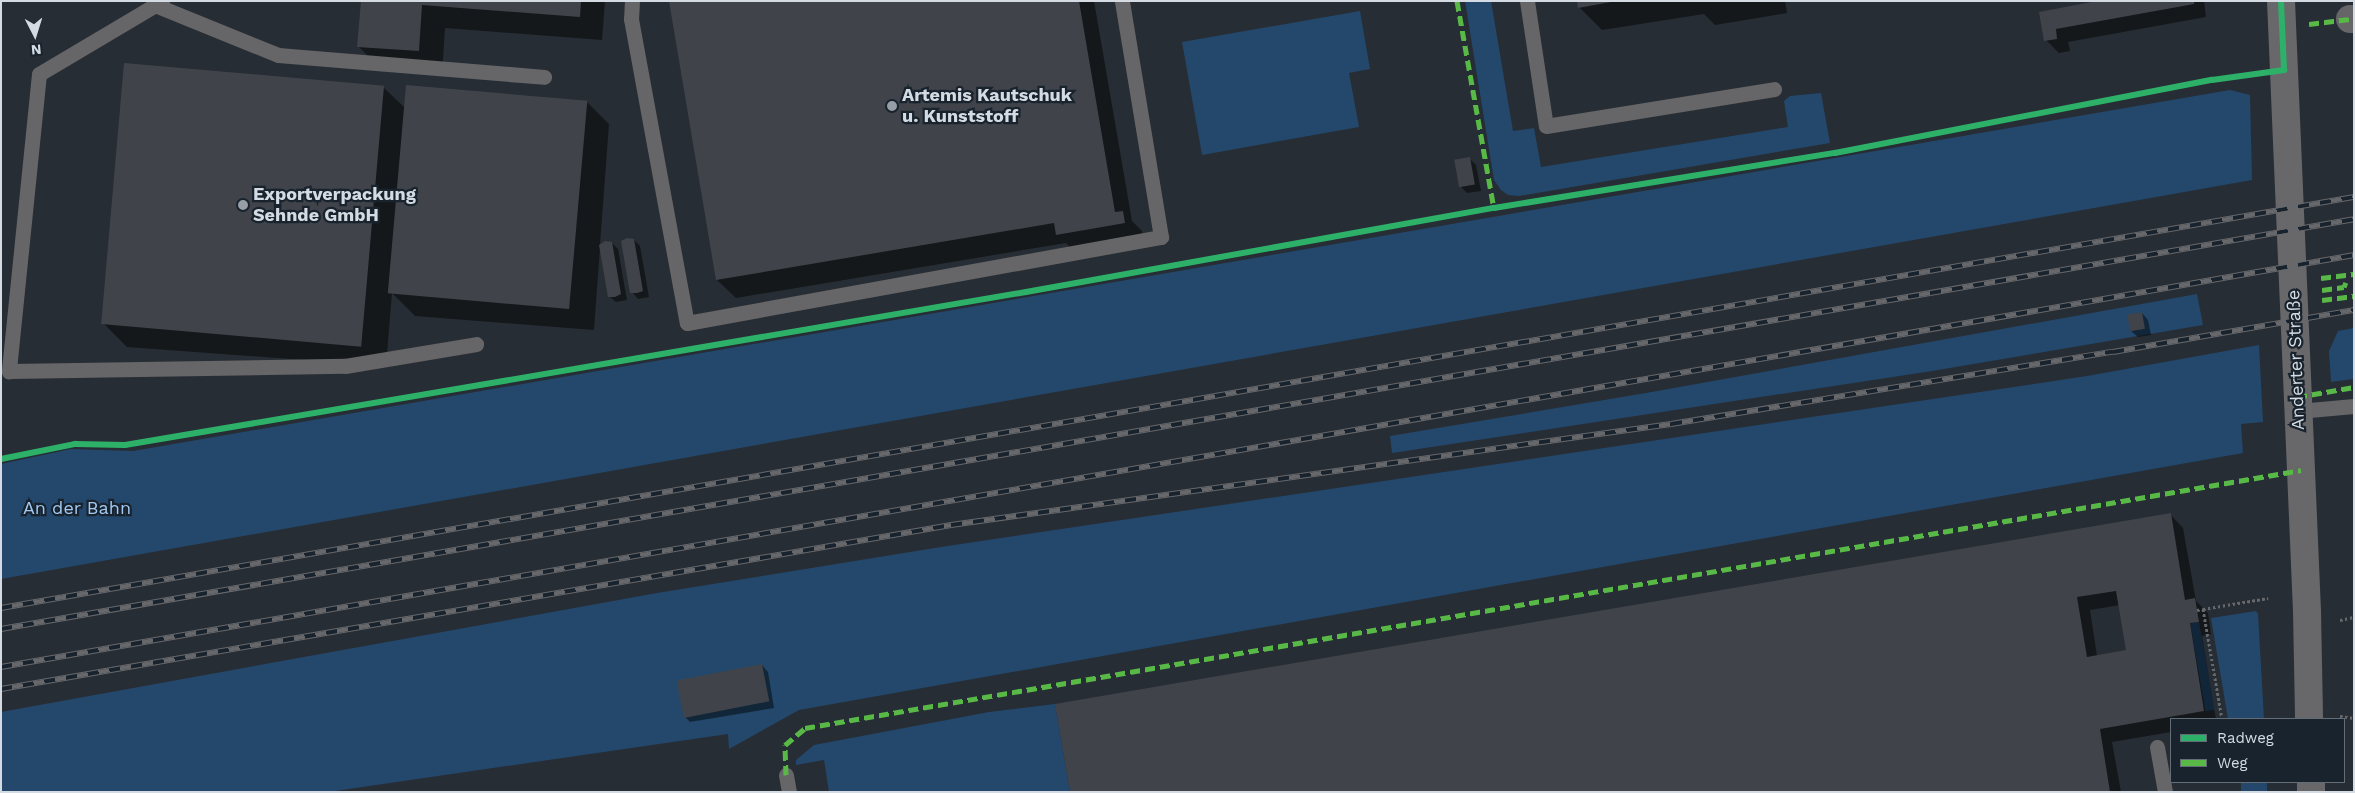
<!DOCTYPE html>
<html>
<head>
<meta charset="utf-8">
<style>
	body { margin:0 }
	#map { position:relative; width:2355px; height:793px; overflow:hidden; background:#272d34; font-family:"Work Sans",sans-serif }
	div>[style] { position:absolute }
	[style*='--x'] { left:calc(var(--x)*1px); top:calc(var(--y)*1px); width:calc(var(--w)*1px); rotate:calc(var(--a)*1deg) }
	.green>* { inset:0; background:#23486c; transform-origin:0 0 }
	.shadow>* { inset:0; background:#0007 }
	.building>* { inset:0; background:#40444a; transform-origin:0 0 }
	.path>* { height:3px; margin-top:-1.5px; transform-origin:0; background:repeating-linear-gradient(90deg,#67686b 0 2.5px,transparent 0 5px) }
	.lane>* { height:15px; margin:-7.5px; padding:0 7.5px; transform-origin:7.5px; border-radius:7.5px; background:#666567 }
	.street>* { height:28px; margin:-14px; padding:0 14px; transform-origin:14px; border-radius:14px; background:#666567 }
	.secondary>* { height:28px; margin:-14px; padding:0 14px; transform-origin:14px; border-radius:14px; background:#68686b }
	.rail>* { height:5.5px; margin-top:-2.75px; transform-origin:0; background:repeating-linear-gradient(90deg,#18232e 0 11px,#67686b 0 22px); box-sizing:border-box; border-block:1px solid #67686b }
	.quiet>* { height:5px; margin-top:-2.5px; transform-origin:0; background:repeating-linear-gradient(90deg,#58b947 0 10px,transparent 0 15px) }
	.cycleway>* { height:6px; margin:-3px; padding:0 3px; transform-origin:3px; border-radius:3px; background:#2db169 }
	.dots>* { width:14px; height:14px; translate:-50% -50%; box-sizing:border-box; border:2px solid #18232e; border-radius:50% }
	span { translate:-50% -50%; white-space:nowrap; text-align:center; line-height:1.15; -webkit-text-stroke:4.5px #18232e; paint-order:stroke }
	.poi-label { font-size:18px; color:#d4dbe3; font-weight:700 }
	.left { translate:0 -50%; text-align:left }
	.street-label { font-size:18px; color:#d4dbe3 }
	.park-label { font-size:18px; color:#a1c9f2 }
	.frame { position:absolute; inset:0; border:2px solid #d4dbe3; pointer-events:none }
	.legend { position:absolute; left:2170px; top:718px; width:175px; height:65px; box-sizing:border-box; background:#18232e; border:1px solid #636d76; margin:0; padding:6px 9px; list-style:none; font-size:15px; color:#d4dbe3 }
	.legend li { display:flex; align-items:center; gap:10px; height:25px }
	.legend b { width:25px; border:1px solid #636d76 }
	.north { position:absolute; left:10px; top:10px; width:50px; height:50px; -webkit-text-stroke:4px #18232e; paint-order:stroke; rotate:175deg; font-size:14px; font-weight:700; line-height:20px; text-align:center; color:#d4dbe3 }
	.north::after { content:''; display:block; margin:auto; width:18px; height:22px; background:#d4dbe3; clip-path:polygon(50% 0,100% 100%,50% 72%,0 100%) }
</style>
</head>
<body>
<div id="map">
	<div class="green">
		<div style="clip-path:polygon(1465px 1px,1491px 1px,1513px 131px,1534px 128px,1541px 167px,1788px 127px,1784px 101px,1790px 96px,1821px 93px,1830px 143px,1519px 196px,1508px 195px,1501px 190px,1494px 180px)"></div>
		<div style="clip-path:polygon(1360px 11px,1370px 69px,1349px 73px,1359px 127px,1202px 155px,1182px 42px)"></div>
		<div style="clip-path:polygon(2230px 90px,2250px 95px,2252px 180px,1px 579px,1px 464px,71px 449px,133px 451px)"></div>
		<div style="clip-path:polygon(2197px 294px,2203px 325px,1932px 371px,1392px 453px,1390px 436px,1646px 393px)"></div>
		<div style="clip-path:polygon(2354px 328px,2354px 379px,2331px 382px,2329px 351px,2338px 331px)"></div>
		<div style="clip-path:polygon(2259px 345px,2263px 422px,2241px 424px,2243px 453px,799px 710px,729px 749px,728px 734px,328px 792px,1px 792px,1px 712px,657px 593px,941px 547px,2087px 376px)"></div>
		<div style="clip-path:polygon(2256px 611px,2258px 614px,2264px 719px,2228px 719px,2211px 618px)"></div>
		<div style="left:2199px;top:622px;width:89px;height:9px;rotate:80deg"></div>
		<div style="clip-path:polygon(1055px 704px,1070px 792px,829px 792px,824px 760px,796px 765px,796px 760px,814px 745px,989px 712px)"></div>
		<div style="left:2241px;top:782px;width:26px;height:10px"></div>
	</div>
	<div class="shadow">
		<div style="clip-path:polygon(362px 1px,605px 1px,602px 40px,445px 28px,442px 74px,381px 69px,358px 46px)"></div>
		<div style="clip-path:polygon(670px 1px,1094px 1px,1132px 221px,1142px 231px,1143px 241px,1076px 253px,1066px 243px,736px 298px,717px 280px)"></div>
		<div style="clip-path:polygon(1578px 1px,1785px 1px,1787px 13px,1715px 25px,1704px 14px,1602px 30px,1579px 7px)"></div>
		<div style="clip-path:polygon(2104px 1px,2204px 1px,2206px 17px,2068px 42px,2070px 51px,2059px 53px,2046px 40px,2040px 13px)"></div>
		<div style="clip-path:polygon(383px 87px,406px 109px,586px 101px,609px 124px,600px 245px,612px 243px,618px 249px,627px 300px,616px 302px,609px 296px,600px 248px,594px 330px,415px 316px,392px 293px,386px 366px,127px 347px,104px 324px)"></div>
		<div style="clip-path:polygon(1469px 158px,1476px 165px,1481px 191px,1467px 193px,1461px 187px)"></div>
		<div style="clip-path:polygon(634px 240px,640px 246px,649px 297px,638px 299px,632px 292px)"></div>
		<div style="clip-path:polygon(2142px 313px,2148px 320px,2151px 335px,2138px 337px,2131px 331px)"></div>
		<div style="clip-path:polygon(evenodd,2170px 514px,2183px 528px,2196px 601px,2208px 613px,2211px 634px,2202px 636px,2216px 719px,2171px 719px,2171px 732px,2112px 742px,2121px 792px,1071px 792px,2170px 514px,2120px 605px,2128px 651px,2097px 656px,2090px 610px,2120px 605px)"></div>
		<div style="clip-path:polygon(762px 665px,768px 672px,774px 708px,690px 722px,684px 716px)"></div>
	</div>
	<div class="building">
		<div style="clip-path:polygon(361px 1px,581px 1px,580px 17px,422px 5px,419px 51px,357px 47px)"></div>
		<div style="clip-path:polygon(669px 1px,1079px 1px,1115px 212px,1123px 211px,1125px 223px,1056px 235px,1054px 223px,716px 280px)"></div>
		<div style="clip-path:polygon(1577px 1px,1611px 1px,1611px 2px,1578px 8px)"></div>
		<div style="clip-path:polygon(2097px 1px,2194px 1px,2194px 4px,2056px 29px,2057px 39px,2044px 41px,2039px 12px)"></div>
		<div style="left:124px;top:63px;width:261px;height:262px;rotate:5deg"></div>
		<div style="left:406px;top:85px;width:182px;height:209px;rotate:5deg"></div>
		<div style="left:1470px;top:157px;width:28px;height:16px;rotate:80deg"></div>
		<div style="clip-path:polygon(627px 238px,634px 239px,643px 291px,637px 293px,630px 293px,621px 241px)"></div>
		<div style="clip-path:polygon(605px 241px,612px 242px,621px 294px,615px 297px,608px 297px,599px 245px)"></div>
		<div style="left:2142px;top:312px;width:17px;height:15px;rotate:80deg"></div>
		<div style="clip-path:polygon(evenodd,2171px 513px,2185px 600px,2195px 598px,2199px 622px,2190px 623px,2204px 711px,2100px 729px,2110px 792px,1070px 792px,1055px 704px,2171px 513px,2116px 591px,2126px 650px,2087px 657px,2077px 597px,2116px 591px)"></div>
		<div style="left:762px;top:664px;width:38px;height:87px;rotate:79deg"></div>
	</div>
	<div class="path">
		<div style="--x:2203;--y:609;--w:66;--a:-9.6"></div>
		<div style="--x:2197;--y:610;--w:6;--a:-9"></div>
		<div style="--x:2203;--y:609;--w:112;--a:80.2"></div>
		<div style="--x:2340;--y:620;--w:14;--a:-12"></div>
		<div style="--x:2340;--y:716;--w:14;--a:8"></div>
	</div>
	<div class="lane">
		<div style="--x:162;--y:1;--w:143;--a:149.3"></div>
		<div style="--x:39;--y:74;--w:299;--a:95.8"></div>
		<div style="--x:9;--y:371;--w:336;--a:-0.9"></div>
		<div style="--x:345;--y:366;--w:133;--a:-9.5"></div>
		<div style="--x:632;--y:1;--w:18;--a:93"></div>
		<div style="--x:631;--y:19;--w:309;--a:79.6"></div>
		<div style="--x:687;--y:323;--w:482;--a:-10.3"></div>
		<div style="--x:1161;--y:237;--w:239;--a:-99.4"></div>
		<div style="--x:1527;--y:1;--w:126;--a:81.4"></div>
		<div style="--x:1546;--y:126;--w:231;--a:-9.2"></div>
		<div style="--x:155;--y:5;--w:133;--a:22.1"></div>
		<div style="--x:278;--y:55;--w:267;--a:4.7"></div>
		<div style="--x:2298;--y:411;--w:56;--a:-5.1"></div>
		<div style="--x:2157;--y:747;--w:46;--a:79.9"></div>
		<div style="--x:786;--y:775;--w:17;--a:80"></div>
	</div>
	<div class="street">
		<div style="--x:2350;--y:19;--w:4;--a:0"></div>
	</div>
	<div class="secondary">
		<div style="--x:2281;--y:1;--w:611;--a:87.56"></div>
		<div style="--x:2307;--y:611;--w:108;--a:88.9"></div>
		<div style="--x:2311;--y:782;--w:10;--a:90"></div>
	</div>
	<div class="rail">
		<div style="--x:1;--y:608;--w:2389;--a:-9.91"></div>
		<div style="--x:1;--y:629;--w:2388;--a:-9.88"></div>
		<div style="--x:1;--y:667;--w:2389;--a:-9.93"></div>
		<div style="--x:1;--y:689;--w:964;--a:-9.79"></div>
		<div style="--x:951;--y:525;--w:727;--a:-7.99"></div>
		<div style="--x:1671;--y:424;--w:448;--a:-9.3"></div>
		<div style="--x:2113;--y:352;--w:245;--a:-9.9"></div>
	</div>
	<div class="quiet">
		<div style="--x:1457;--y:1;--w:210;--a:79.9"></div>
		<div style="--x:2309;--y:24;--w:41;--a:-7"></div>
		<div style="--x:2321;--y:278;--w:33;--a:-7"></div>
		<div style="--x:2322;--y:290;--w:22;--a:-8"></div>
		<div style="--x:2344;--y:287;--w:5;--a:-68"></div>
		<div style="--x:2322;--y:300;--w:32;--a:-7"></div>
		<div style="--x:2297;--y:397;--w:58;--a:-10"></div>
		<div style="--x:786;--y:775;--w:30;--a:-92"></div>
		<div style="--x:785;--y:745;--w:26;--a:-40"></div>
		<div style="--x:805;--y:728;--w:1518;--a:-9.78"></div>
	</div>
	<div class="cycleway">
		<div style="--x:1;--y:459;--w:76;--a:-11.5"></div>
		<div style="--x:75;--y:444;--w:50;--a:1.1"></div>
		<div style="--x:125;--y:445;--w:360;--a:-9.6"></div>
		<div style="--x:480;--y:385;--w:554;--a:-9.67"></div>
		<div style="--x:1026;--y:292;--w:475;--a:-10.2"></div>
		<div style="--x:1494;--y:208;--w:345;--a:-9.2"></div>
		<div style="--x:1835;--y:153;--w:384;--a:-11"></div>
		<div style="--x:2212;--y:80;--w:73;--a:-7.9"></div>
		<div style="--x:2284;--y:70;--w:69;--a:-92.5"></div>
	</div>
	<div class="dots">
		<div style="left:892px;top:106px;background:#979ea6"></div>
		<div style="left:243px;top:205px;background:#979ea6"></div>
	</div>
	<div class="poi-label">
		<span class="left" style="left:902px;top:106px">Artemis Kautschuk<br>u. Kunststoff</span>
		<span class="left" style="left:253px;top:205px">Exportverpackung<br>Sehnde GmbH</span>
	</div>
	<div class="street-label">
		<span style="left:2296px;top:360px;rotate:-92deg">Anderter Straße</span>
	</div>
	<div class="park-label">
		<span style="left:77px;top:508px">An der Bahn</span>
	</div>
	<div class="frame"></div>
	<ul class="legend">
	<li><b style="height:6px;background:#2db169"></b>Radweg</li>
	<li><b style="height:6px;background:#58b947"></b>Weg</li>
	</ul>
	<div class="north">N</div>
</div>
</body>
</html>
